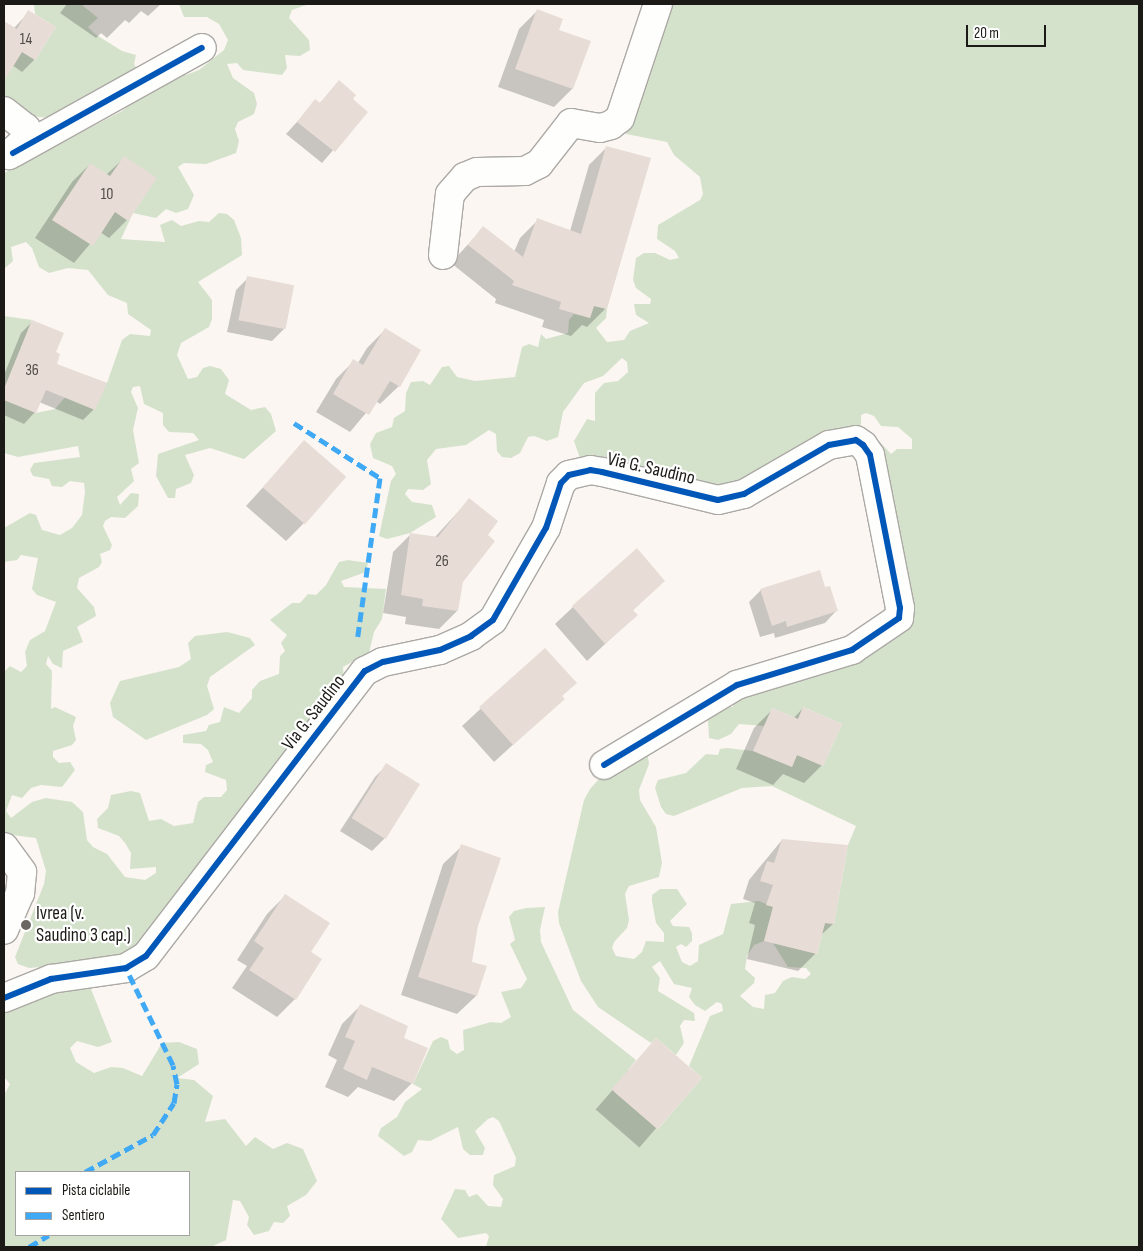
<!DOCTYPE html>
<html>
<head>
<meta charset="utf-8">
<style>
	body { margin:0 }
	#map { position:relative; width:1143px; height:1251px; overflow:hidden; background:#fbf6f1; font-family:"Sofia Sans Condensed",sans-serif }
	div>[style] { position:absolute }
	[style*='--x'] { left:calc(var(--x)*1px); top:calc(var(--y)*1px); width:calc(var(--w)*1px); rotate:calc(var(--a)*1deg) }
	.green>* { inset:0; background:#d4e2cc }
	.shadow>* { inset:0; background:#0003; transform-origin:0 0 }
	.building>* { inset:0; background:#e7dcd6; transform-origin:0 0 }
	.roads { filter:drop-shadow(1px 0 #aca9a5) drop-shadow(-1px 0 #aca9a5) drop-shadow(0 1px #aca9a5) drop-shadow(0 -1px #aca9a5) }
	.minor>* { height:28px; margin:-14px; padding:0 14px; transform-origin:14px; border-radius:14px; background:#fefefd }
	.quiet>* { height:5px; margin-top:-2.5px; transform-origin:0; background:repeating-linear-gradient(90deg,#3fa9f5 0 10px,transparent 0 15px) }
	.cycleway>* { height:6px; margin:-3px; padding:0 3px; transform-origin:3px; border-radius:3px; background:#0057b8 }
	.dots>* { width:14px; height:14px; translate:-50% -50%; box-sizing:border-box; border:2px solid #fff; border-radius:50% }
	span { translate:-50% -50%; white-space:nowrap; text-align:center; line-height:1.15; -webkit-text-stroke:4.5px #fff; paint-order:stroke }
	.number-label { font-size:16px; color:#514c48 }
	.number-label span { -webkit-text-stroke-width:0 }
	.street-label { font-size:19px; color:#1c1a16 }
	.poi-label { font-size:19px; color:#1c1a16 }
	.left { translate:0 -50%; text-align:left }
	.frame { position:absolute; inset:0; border:5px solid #1c1a16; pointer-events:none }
	.legend { position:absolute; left:15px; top:1171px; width:175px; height:65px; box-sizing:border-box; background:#fff; border:1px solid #a4a3a2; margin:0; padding:6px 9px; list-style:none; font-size:15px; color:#1c1a16 }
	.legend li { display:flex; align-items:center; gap:10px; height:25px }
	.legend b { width:25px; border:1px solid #a4a3a2 }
	.scale { position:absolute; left:966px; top:25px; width:80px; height:22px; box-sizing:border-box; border:2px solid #1c1a16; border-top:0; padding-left:6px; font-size:15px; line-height:18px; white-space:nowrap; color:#1c1a16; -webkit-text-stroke:4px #fff; paint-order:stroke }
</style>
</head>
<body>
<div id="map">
	<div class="green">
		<div style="clip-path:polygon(34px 4px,82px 5px,98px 18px,88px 27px,95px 34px,122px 51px,136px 55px,134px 64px,140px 75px,59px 119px,31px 116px,4px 101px,4px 67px,10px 71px,22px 52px,35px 60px,56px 27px,35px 14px)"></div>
		<div style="clip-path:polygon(179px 4px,309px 4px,292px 10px,289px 18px,309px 40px,310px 50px,300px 56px,285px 55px,287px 68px,282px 75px,243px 70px,237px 63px,227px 64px,233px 78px,254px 93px,257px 104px,254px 114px,238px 122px,235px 129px,239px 141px,236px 153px,206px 164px,184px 163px,178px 167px,194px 195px,188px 209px,176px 213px,166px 209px,156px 218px,133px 213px,121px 239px,165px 242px,160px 225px,172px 220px,181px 226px,199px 221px,209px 222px,219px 213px,227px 214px,234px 220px,241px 238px,242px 255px,198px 282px,212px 300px,212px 319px,209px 327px,181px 343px,177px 355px,188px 379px,197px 377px,203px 368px,210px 366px,221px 369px,229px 380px,225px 394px,251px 410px,265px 407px,271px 414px,276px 431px,244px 459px,210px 448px,185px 455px,194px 475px,191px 483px,176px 489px,175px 498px,168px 498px,156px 476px,158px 454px,199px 440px,193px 433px,169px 432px,163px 425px,163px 413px,144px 404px,140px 386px,133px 387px,131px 392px,138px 408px,133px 430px,139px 463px,131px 469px,134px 481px,117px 497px,120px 505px,131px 493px,139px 494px,138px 506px,125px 518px,111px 517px,105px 521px,103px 526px,112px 545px,110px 550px,100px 554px,102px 562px,99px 567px,79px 578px,77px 588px,94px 607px,96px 616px,77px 627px,83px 642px,63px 651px,62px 668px,53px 664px,48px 656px,46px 664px,52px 671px,51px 709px,55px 707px,76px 717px,73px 726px,76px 740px,72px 745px,53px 751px,53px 757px,59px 763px,70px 762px,75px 770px,62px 787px,41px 785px,31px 788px,22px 798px,12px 795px,6px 811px,11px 818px,32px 802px,46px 798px,72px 802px,83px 812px,87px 840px,93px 847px,107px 854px,125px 877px,145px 880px,156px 873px,156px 867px,130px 869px,131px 853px,125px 843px,119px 836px,98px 828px,97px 819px,108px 808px,111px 795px,131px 791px,140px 793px,149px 821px,161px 819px,174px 826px,193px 823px,198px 802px,204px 797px,221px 797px,227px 790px,226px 780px,205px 772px,206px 765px,213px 762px,208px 750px,201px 744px,183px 743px,183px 735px,206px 731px,209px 725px,220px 722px,224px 707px,239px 713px,252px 698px,252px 690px,260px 681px,279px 674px,280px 656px,285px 651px,281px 643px,287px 635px,270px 620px,292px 603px,300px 603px,308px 594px,316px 595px,326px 585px,339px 562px,348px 560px,368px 563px,366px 572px,341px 581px,344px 587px,386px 589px,382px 619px,374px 632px,369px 653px,343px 667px,344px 686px,149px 943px,122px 960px,29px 968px,18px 964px,15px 957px,44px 884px,46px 871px,36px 838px,4px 834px,4px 672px,10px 666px,21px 672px,27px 666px,25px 652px,30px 640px,45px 631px,56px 602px,37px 595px,32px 589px,38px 558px,21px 555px,17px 560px,4px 562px,4px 528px,30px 513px,36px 515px,42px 530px,60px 535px,72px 528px,82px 515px,85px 492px,84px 483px,70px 481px,62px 487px,52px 486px,49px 479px,33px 476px,30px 470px,34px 463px,80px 457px,78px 446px,18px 457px,4px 453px,4px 400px,36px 413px,55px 409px,67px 395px,80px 395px,88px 376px,107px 383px,122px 340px,130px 334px,150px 336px,151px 330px,128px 314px,127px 303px,108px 295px,88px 270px,68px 268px,49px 273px,39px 267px,32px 248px,26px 242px,11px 247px,13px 261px,4px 269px,4px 173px,122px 111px,163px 76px,186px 75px,199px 70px,224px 50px,228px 40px,219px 24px,207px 17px,184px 17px)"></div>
		<div style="clip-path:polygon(667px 4px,1139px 4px,1139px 1247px,466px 1247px,486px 1247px,489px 1236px,486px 1233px,458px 1238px,441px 1219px,455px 1189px,465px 1190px,469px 1197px,477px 1194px,488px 1206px,501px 1207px,503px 1199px,493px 1185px,494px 1175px,515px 1166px,516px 1158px,499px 1121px,493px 1117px,488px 1119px,475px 1131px,485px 1148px,483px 1155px,470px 1155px,463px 1149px,458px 1127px,430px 1141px,418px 1140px,412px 1152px,404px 1156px,378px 1136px,381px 1128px,397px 1117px,405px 1102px,422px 1089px,413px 1084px,433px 1041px,441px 1037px,448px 1040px,450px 1049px,457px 1054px,464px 1050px,463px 1030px,491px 1022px,501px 1023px,511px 1017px,501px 992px,521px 988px,527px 979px,510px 944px,515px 940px,509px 917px,514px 911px,526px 908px,545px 907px,540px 930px,541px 942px,573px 1010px,636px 1060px,628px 1070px,630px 1073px,614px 1092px,658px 1129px,702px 1078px,689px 1066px,710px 1016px,723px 1011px,722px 1004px,717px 1002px,705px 1011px,695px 1005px,689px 997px,692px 988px,674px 984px,660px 961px,652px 967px,660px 978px,658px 991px,694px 1013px,695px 1021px,684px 1020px,680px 1026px,684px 1043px,676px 1055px,656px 1038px,651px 1043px,598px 1007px,581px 981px,559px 923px,558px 912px,584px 800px,590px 789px,607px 770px,647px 750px,649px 764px,639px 790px,640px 800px,656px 827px,662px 863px,659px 877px,629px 886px,625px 894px,629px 920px,627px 928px,614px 942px,612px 948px,616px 956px,634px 959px,642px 952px,646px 941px,664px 942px,664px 933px,656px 923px,652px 901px,652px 895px,660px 889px,677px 889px,687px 904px,670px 921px,673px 926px,689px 927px,692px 933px,692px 941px,686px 947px,681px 944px,676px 947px,682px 962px,690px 966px,698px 961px,699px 945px,723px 934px,731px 904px,759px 901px,773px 907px,764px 941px,754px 945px,747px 956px,745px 969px,755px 978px,754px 983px,740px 996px,753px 1007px,764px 1009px,765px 995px,775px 993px,783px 981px,792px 977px,805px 979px,811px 974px,806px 968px,788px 967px,773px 943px,817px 954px,825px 923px,834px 924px,848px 845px,856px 826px,772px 786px,742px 788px,674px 816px,666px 814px,661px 807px,655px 788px,658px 780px,686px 773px,706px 754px,718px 755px,720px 749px,727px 748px,753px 751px,792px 767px,797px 755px,823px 766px,842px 724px,803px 707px,798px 719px,772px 708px,764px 726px,739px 724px,731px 734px,718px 740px,709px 738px,708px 720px,711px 712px,721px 706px,733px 707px,734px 699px,864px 658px,901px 632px,873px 444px,879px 441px,891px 454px,897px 449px,912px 449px,912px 439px,898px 427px,881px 426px,874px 416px,866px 413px,861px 415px,861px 424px,855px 434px,722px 492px,580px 458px,574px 441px,587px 419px,595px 421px,595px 393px,604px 383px,618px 381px,628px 372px,627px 362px,622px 358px,603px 376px,584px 383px,563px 412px,558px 437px,547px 441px,534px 436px,528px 437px,520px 453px,511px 458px,502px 457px,497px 451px,496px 434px,489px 430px,466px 445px,436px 449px,427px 460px,431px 484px,423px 490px,408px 489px,405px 494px,412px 502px,432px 505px,436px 517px,410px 533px,387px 539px,379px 536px,391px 481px,396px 474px,392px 466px,373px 458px,370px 444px,376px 433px,392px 427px,394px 418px,405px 411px,406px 393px,411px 382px,423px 381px,430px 385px,442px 367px,449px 366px,457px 377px,475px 381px,515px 377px,522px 347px,529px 344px,538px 347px,541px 334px,546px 339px,568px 333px,569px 320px,574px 314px,590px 318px,594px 306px,607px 309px,606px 318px,596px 328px,607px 342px,624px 340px,630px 331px,649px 323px,636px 315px,634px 304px,650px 304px,651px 299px,636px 288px,633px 280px,636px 258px,644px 253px,655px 253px,670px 260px,679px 258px,675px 251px,657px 239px,658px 225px,700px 200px,703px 194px,700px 177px,674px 155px,667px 142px,626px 134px,623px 128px)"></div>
		<div style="clip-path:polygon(4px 316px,32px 320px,4px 389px)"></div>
		<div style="clip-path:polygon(227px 632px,250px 638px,255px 645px,210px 677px,207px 686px,214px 709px,207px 715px,146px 740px,113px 717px,110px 703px,120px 681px,179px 667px,191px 659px,188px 643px,195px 636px)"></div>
		<div style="clip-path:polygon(evenodd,89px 984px,112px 1042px,98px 1047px,77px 1041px,70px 1048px,76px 1062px,94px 1073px,111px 1067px,123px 1068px,142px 1076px,162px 1043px,179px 1042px,197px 1049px,199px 1064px,177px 1078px,194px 1080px,213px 1096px,205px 1122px,225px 1119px,246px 1146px,255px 1137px,273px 1149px,287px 1143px,303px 1149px,317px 1181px,306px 1195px,287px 1206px,290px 1216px,283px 1223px,274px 1222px,269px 1231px,254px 1235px,247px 1225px,249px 1217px,240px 1201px,233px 1200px,226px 1240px,211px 1247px,4px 1247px,4px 1095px,10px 1084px,4px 1077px,4px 1008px,62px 987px,89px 984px,16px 1172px,189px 1172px,189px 1235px,16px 1235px,16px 1172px)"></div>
	</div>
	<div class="shadow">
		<div style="clip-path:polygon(67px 4px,161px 4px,148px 16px,141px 11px,129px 23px,125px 20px,107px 38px,101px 33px,96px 38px,60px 13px)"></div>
		<div style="clip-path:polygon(537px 11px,557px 30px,589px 42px,572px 89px,554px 107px,498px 87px,519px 29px)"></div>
		<div style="clip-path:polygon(29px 12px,54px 27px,34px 60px,22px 72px,12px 65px,4px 75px,4px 22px,14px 28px)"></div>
		<div style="clip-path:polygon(339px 82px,351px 99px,366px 112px,322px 163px,286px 134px,316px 101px,319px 104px)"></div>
		<div style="clip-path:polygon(607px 147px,649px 159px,605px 309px,587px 327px,582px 325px,571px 336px,542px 327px,544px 320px,495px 303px,496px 299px,451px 263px,483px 228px,514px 252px,520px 238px,538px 220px,570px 231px,589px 165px)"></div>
		<div style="clip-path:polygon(124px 158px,127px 220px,109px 238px,100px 232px,74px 263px,35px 238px,72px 182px,90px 164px,106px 175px)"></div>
		<div style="clip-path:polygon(248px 278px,284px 329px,272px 341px,227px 332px,236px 290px)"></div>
		<div style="clip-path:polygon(32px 322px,55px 353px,55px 364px,94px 409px,83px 420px,39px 402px,35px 412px,24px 424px,4px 415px,4px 375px,21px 333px)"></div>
		<div style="clip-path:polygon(385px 330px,399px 386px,380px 404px,376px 401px,350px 432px,316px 412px,336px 379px,354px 361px,358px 363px,367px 348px)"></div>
		<div style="clip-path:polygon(304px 442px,304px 523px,286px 541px,246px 506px)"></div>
		<div style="clip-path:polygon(469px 500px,486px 535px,461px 582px,457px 611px,439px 629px,405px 624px,406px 617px,383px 613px,393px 552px,411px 534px,435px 537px)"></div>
		<div style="clip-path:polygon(664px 581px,632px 611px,636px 615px,587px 661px,555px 624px,573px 607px)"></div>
		<div style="clip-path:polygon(824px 589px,837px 610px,825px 623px,775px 638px,774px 633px,760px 637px,749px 602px,761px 590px)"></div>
		<div style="clip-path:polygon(545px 649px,563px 699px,494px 762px,462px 726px)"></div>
		<div style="clip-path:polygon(803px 708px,822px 765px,804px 783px,783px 774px,773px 785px,736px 769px,754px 728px,772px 710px,793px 719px)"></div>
		<div style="clip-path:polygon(387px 765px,384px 839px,372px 851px,340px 831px,375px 777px)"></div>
		<div style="clip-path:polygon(782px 840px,833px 924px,820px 936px,816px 953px,798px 971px,747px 959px,755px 925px,749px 923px,755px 903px,743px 899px,749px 880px)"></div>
		<div style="clip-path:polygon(462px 846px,477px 925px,471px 962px,485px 967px,476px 996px,457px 1014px,401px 995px,443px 864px)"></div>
		<div style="clip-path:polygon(285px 896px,309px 952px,295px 999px,277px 1017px,232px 988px,247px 966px,237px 960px,267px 914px)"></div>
		<div style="clip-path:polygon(360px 1006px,402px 1038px,412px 1083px,394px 1101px,358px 1087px,348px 1097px,325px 1087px,337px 1060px,328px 1055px,342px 1024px)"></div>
		<div style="left:656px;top:1040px;width:58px;height:92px;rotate:41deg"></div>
	</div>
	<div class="building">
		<div style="clip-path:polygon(537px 9px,563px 19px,559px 30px,591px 41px,573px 89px,515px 69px)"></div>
		<div style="clip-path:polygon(28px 10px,56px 27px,35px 60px,22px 52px,4px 81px,4px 21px,17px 29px)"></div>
		<div style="clip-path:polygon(339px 80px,356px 95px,353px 99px,368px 112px,335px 152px,297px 122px,315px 99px,320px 103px)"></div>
		<div style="clip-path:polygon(606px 146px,651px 158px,607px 309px,594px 306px,590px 318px,559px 309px,561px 302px,512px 285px,514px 281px,468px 245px,483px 226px,523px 257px,537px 218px,581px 234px)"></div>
		<div style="clip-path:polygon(124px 156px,157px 178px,128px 221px,115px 212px,93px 246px,52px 220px,90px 163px,110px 176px)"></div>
		<div style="left:247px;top:276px;width:48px;height:45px;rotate:11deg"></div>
		<div style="clip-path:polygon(32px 320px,64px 333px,56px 352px,60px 354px,57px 364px,107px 383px,95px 410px,46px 390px,36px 413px,4px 400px,4px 389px)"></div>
		<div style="clip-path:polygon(385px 328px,421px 350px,400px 387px,390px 381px,369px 415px,333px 394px,353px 359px,363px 365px)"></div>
		<div style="left:304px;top:440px;width:56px;height:63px;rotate:41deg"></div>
		<div style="clip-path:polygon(469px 498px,498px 521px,488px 535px,495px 541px,463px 582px,458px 611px,422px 606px,423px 599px,401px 595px,410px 533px,438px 537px)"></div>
		<div style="clip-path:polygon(637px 548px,665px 581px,633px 610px,638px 615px,605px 644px,572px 606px)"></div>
		<div style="clip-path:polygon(820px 570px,825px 587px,830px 586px,838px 611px,787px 627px,786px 621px,772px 626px,760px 589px)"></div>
		<div style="clip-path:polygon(545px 648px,577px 683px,562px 696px,565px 699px,513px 745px,479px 707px)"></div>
		<div style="clip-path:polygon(803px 707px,842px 724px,823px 766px,797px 755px,792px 767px,753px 751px,772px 708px,798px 719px)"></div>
		<div style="left:386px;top:763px;width:40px;height:65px;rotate:32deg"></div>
		<div style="clip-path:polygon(782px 839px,848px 845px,834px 924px,825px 923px,817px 954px,764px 941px,773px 907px,766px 905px,773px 885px,760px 881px,767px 861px,774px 863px)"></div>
		<div style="clip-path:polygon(461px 844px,501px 858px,478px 926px,472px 962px,487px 966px,477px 996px,418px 977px)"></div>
		<div style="clip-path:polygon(285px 894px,330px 923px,311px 952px,322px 959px,296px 1000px,249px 970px,264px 948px,254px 941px)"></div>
		<div style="clip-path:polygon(360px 1004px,408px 1026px,404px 1038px,428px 1048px,413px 1084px,372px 1067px,367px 1080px,343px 1069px,355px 1041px,345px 1037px)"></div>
		<div style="left:656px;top:1038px;width:61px;height:68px;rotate:41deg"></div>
	</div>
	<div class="roads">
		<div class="minor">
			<div style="--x:4;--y:111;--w:28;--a:38"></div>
			<div style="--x:26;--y:128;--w:13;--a:99"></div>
			<div style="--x:24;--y:141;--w:21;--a:137"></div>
			<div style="--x:13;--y:153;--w:216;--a:-29.1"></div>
			<div style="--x:443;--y:255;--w:61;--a:-83.5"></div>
			<div style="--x:450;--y:194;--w:23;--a:-49"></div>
			<div style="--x:465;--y:177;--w:13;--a:-23"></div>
			<div style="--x:477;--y:172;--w:48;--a:-1.2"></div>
			<div style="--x:525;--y:171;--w:16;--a:-27"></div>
			<div style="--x:539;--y:164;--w:52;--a:-52"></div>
			<div style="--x:571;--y:123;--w:29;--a:10"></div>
			<div style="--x:600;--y:128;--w:11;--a:-15"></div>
			<div style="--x:611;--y:125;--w:11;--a:-38"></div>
			<div style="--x:620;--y:118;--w:120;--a:-71.6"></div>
			<div style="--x:4;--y:847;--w:31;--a:54"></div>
			<div style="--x:22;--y:872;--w:21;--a:95"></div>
			<div style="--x:20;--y:893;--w:40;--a:113.4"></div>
			<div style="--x:4;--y:998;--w:51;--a:-22"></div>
			<div style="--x:51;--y:979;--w:76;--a:-8.3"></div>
			<div style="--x:126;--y:968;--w:23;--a:-31"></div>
			<div style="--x:146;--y:956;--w:359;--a:-52.5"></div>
			<div style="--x:365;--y:671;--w:20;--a:-27"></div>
			<div style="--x:383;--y:662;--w:58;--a:-11.9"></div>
			<div style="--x:440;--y:650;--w:34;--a:-24"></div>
			<div style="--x:471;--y:636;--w:27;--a:-36"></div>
			<div style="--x:493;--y:620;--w:106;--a:-60.1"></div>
			<div style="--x:546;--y:528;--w:47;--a:-71.6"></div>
			<div style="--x:561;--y:483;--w:11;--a:-45"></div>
			<div style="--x:569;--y:475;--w:22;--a:-13"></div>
			<div style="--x:590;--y:470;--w:12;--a:9"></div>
			<div style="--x:602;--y:472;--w:119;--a:13.6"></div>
			<div style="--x:718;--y:500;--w:27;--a:-13"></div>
			<div style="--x:744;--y:494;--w:98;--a:-30"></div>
			<div style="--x:829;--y:445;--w:27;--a:-10"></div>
			<div style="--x:856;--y:440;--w:9;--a:36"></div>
			<div style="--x:863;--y:445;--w:12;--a:55"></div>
			<div style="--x:870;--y:455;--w:156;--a:78.9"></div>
			<div style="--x:900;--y:608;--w:10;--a:96"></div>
			<div style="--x:899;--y:618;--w:57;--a:145.8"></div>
			<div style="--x:852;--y:650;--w:120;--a:163.1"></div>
			<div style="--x:737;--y:685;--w:155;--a:149"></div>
		</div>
	</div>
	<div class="quiet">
		<div style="--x:294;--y:423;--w:102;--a:32.6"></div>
		<div style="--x:380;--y:478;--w:165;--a:98"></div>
		<div style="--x:85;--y:1172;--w:77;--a:-28.6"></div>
		<div style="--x:153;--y:1135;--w:38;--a:-57"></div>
		<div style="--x:174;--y:1103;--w:19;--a:-81"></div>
		<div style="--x:177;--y:1084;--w:19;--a:-102"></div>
		<div style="--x:173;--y:1065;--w:108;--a:-115.9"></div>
		<div style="--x:29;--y:1247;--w:23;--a:-31"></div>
	</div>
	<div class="cycleway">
		<div style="--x:13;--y:153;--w:216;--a:-29.1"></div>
		<div style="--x:4;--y:998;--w:51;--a:-22"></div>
		<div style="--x:51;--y:979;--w:76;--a:-8.3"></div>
		<div style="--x:126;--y:968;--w:23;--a:-31"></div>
		<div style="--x:146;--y:956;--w:359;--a:-52.5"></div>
		<div style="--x:365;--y:671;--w:20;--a:-27"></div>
		<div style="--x:383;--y:662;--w:58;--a:-11.9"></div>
		<div style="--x:440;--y:650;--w:34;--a:-24"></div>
		<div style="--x:471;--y:636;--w:27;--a:-36"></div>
		<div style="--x:493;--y:620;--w:106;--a:-60.1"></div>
		<div style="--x:546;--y:528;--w:47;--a:-71.6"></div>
		<div style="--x:561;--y:483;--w:11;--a:-45"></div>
		<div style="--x:569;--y:475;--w:22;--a:-13"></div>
		<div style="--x:590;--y:470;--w:12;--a:9"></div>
		<div style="--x:602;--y:472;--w:119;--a:13.6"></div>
		<div style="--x:718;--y:500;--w:27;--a:-13"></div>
		<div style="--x:744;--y:494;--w:98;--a:-30"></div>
		<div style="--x:829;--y:445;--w:27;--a:-10"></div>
		<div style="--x:856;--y:440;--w:9;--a:36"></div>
		<div style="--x:863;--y:445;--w:12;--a:55"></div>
		<div style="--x:870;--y:455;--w:156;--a:78.9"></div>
		<div style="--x:900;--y:608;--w:10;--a:96"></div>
		<div style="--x:899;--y:618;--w:57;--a:145.8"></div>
		<div style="--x:852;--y:650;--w:120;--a:163.1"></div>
		<div style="--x:737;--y:685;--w:155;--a:149"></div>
	</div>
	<div class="dots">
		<div style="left:26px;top:925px;background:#6a6763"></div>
	</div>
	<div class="number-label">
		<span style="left:26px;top:40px">14</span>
		<span style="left:107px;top:195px">10</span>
		<span style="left:32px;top:371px">36</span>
		<span style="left:442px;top:562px">26</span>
	</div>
	<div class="street-label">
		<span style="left:651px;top:469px;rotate:13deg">Via G. Saudino</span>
		<span style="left:314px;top:713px;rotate:-52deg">Via G. Saudino</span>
	</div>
	<div class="poi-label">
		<span class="left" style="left:36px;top:925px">Ivrea (v.<br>Saudino 3 cap.)</span>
	</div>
	<div class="frame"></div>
	<ul class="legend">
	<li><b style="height:6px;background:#0057b8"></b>Pista ciclabile</li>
	<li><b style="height:6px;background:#3fa9f5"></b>Sentiero</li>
	</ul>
	<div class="scale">20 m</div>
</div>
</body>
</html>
